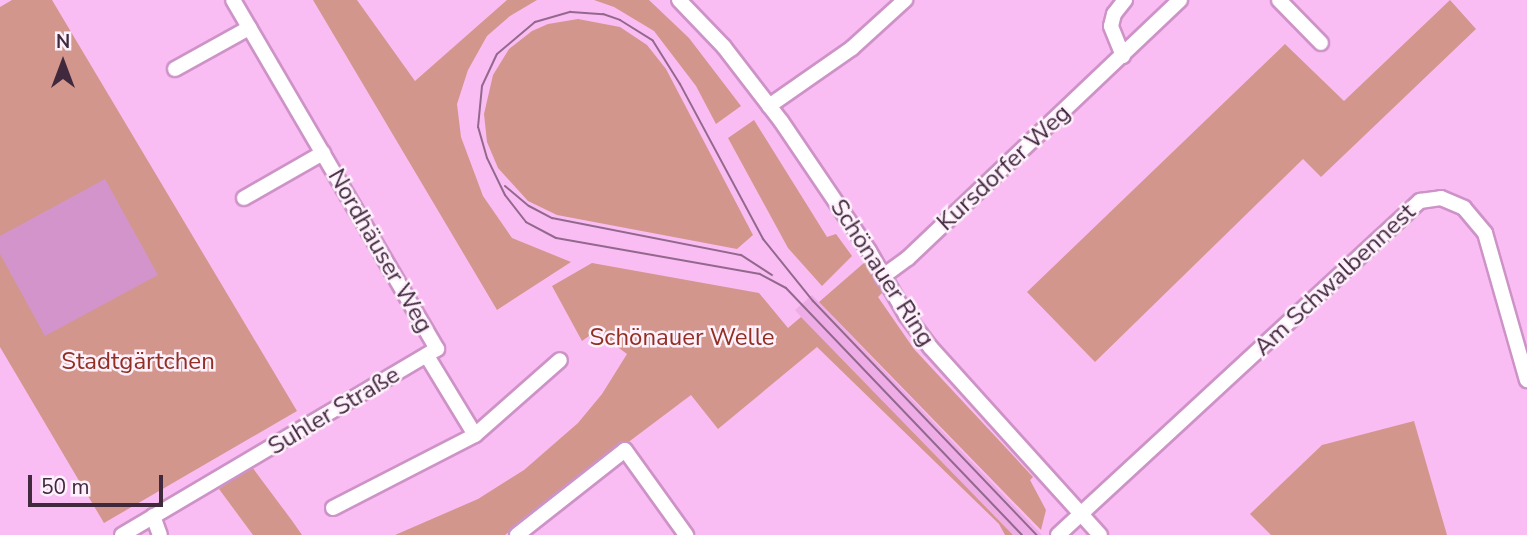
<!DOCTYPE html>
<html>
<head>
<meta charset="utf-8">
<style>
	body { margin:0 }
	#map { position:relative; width:1527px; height:535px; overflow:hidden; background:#fabdf3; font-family:"Nunito Sans",sans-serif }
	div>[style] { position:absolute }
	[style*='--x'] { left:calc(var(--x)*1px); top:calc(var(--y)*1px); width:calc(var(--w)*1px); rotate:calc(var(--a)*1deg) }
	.built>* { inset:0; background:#efade7 }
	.green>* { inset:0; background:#d2968c }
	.water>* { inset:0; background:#d294cb }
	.roads { filter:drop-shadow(2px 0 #cd93c7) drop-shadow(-2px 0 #cd93c7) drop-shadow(0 2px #cd93c7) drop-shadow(0 -2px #cd93c7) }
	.minor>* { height:14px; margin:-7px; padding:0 7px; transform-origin:7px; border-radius:7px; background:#fff }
	.tram>* { height:2px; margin:-1px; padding:0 1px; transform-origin:1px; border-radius:1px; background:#92698d }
	span { translate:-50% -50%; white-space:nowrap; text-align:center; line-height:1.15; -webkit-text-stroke:5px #fef1fc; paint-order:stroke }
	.street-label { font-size:24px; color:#40283d }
	.park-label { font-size:24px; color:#902f22 }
	.north { position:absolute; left:28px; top:28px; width:70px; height:70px; -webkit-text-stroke:5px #fef1fc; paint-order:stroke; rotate:0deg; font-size:19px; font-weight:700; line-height:28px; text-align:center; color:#40283d }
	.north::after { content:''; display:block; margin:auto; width:24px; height:32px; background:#40283d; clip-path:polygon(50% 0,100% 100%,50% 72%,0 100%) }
	.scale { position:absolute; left:28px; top:475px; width:135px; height:32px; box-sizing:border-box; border:4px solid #40283d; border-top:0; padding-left:9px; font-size:21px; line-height:24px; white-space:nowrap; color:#40283d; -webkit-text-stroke:5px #fef1fc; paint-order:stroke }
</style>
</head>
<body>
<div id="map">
	<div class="built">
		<div style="clip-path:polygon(812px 295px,1042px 535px,1013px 535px,801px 317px,795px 310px)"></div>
	</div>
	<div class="green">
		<div style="clip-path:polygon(12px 0,52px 0,297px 411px,104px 523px,0 347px,0 7px)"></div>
		<div style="clip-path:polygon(313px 0,357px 0,415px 81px,507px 0,537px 0,510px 16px,487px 36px,468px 70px,457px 104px,461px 137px,483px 196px,512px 238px,571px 262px,497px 310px)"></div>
		<div style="clip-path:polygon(594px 0,649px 0,689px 38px,741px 106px,716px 124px,696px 86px,654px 31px,614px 7px)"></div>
		<div style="clip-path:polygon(1450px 0,1476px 29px,1321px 177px,1303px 159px,1095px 362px,1027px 292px,1285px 44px,1344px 101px)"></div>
		<div style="clip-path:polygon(578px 19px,620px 27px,647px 45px,666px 69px,753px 235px,737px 249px,557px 215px,528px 201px,498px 168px,487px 142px,484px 114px,493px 75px,509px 49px,532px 31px,548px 24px)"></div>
		<div style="clip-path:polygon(754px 120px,827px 237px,836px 234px,852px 256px,822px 286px,788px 248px,728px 138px)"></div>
		<div style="clip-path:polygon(865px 262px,883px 292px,878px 297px,914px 349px,1033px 477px,1030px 480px,1046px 510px,1041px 530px,819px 302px)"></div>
		<div style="clip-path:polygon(592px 263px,759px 293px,788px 328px,801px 317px,1013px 535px,1005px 535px,999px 524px,817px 347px,718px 429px,691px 395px,505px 535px,395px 535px,478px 499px,524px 470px,578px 423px,602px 394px,627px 354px,596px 331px,582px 341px,552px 286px)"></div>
		<div style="clip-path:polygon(1414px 421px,1447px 535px,1271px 535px,1250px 514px,1322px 445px)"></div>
		<div style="clip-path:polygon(252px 467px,293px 522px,302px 535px,253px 535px,219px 489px)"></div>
	</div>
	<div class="water">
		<div style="clip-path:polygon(105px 179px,158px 275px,45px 336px,0 254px,0 236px)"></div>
	</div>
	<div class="roads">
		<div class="minor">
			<div style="--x:679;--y:0;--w:65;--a:46.2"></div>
			<div style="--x:724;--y:47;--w:93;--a:52.4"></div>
			<div style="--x:781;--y:121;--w:157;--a:55.9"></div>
			<div style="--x:869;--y:251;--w:74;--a:60"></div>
			<div style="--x:906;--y:315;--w:41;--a:52.9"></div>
			<div style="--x:931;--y:348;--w:252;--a:47.9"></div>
			<div style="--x:1279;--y:0;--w:60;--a:45.7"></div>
			<div style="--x:1123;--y:56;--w:32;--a:-112"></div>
			<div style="--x:1111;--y:26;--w:12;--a:-76"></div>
			<div style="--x:1114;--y:14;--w:18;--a:-52"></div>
			<div style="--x:175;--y:69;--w:85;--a:-29"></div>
			<div style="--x:769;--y:106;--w:101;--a:-34.9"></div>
			<div style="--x:852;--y:48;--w:72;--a:-42.2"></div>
			<div style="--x:244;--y:198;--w:91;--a:-29.7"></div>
			<div style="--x:882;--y:277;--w:32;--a:-36"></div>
			<div style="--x:908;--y:258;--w:375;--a:-43.5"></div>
			<div style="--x:427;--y:356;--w:92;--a:58.7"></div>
			<div style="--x:333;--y:508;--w:160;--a:-27.2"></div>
			<div style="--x:475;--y:435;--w:113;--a:-41.4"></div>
			<div style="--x:153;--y:516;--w:20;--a:70"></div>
			<div style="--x:122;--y:535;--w:366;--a:-30.6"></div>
			<div style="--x:437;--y:349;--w:404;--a:-120.3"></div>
			<div style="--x:517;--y:535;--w:137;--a:-38.2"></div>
			<div style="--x:625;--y:450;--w:105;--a:54.3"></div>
			<div style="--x:1058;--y:535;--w:493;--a:-42.7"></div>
			<div style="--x:1420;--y:201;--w:21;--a:-8"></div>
			<div style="--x:1441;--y:198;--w:25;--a:23"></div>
			<div style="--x:1464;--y:208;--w:33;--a:50"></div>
			<div style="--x:1485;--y:233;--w:153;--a:74.1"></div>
		</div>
	</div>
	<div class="tram">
		<div style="--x:505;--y:186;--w:31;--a:40"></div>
		<div style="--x:529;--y:206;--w:26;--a:28"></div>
		<div style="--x:552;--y:218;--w:193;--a:11.1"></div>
		<div style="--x:741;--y:255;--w:37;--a:33"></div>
		<div style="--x:1022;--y:535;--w:342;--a:-133.7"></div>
		<div style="--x:786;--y:288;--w:30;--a:-152"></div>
		<div style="--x:760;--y:274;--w:207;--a:-170"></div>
		<div style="--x:556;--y:238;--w:34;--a:-152"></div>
		<div style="--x:526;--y:222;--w:34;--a:-128"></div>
		<div style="--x:505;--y:195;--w:41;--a:-115.9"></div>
		<div style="--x:487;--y:158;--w:32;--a:-106"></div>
		<div style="--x:478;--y:127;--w:41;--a:-84.4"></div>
		<div style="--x:482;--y:86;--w:35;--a:-65"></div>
		<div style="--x:497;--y:54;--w:50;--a:-40.1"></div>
		<div style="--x:535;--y:22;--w:37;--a:-16"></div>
		<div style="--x:571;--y:12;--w:32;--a:4"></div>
		<div style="--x:603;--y:14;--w:18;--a:19"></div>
		<div style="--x:620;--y:20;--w:39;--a:32"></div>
		<div style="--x:653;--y:41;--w:51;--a:57.9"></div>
		<div style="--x:680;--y:84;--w:176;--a:61.8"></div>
		<div style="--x:763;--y:239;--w:80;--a:51.1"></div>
		<div style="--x:813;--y:301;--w:324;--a:46.3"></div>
	</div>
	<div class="street-label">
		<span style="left:1004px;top:168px;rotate:-43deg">Kursdorfer Weg</span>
		<span style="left:380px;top:251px;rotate:60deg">Nordhäuser Weg</span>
		<span style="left:882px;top:273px;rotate:57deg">Schönauer Ring</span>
		<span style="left:1335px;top:280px;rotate:-43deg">Am Schwalbennest</span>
		<span style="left:334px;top:411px;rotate:-31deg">Suhler Straße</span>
	</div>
	<div class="park-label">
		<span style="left:682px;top:338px">Schönauer Welle</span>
		<span style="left:138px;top:362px">Stadtgärtchen</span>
	</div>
	<div class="north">N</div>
	<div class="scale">50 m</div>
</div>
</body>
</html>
